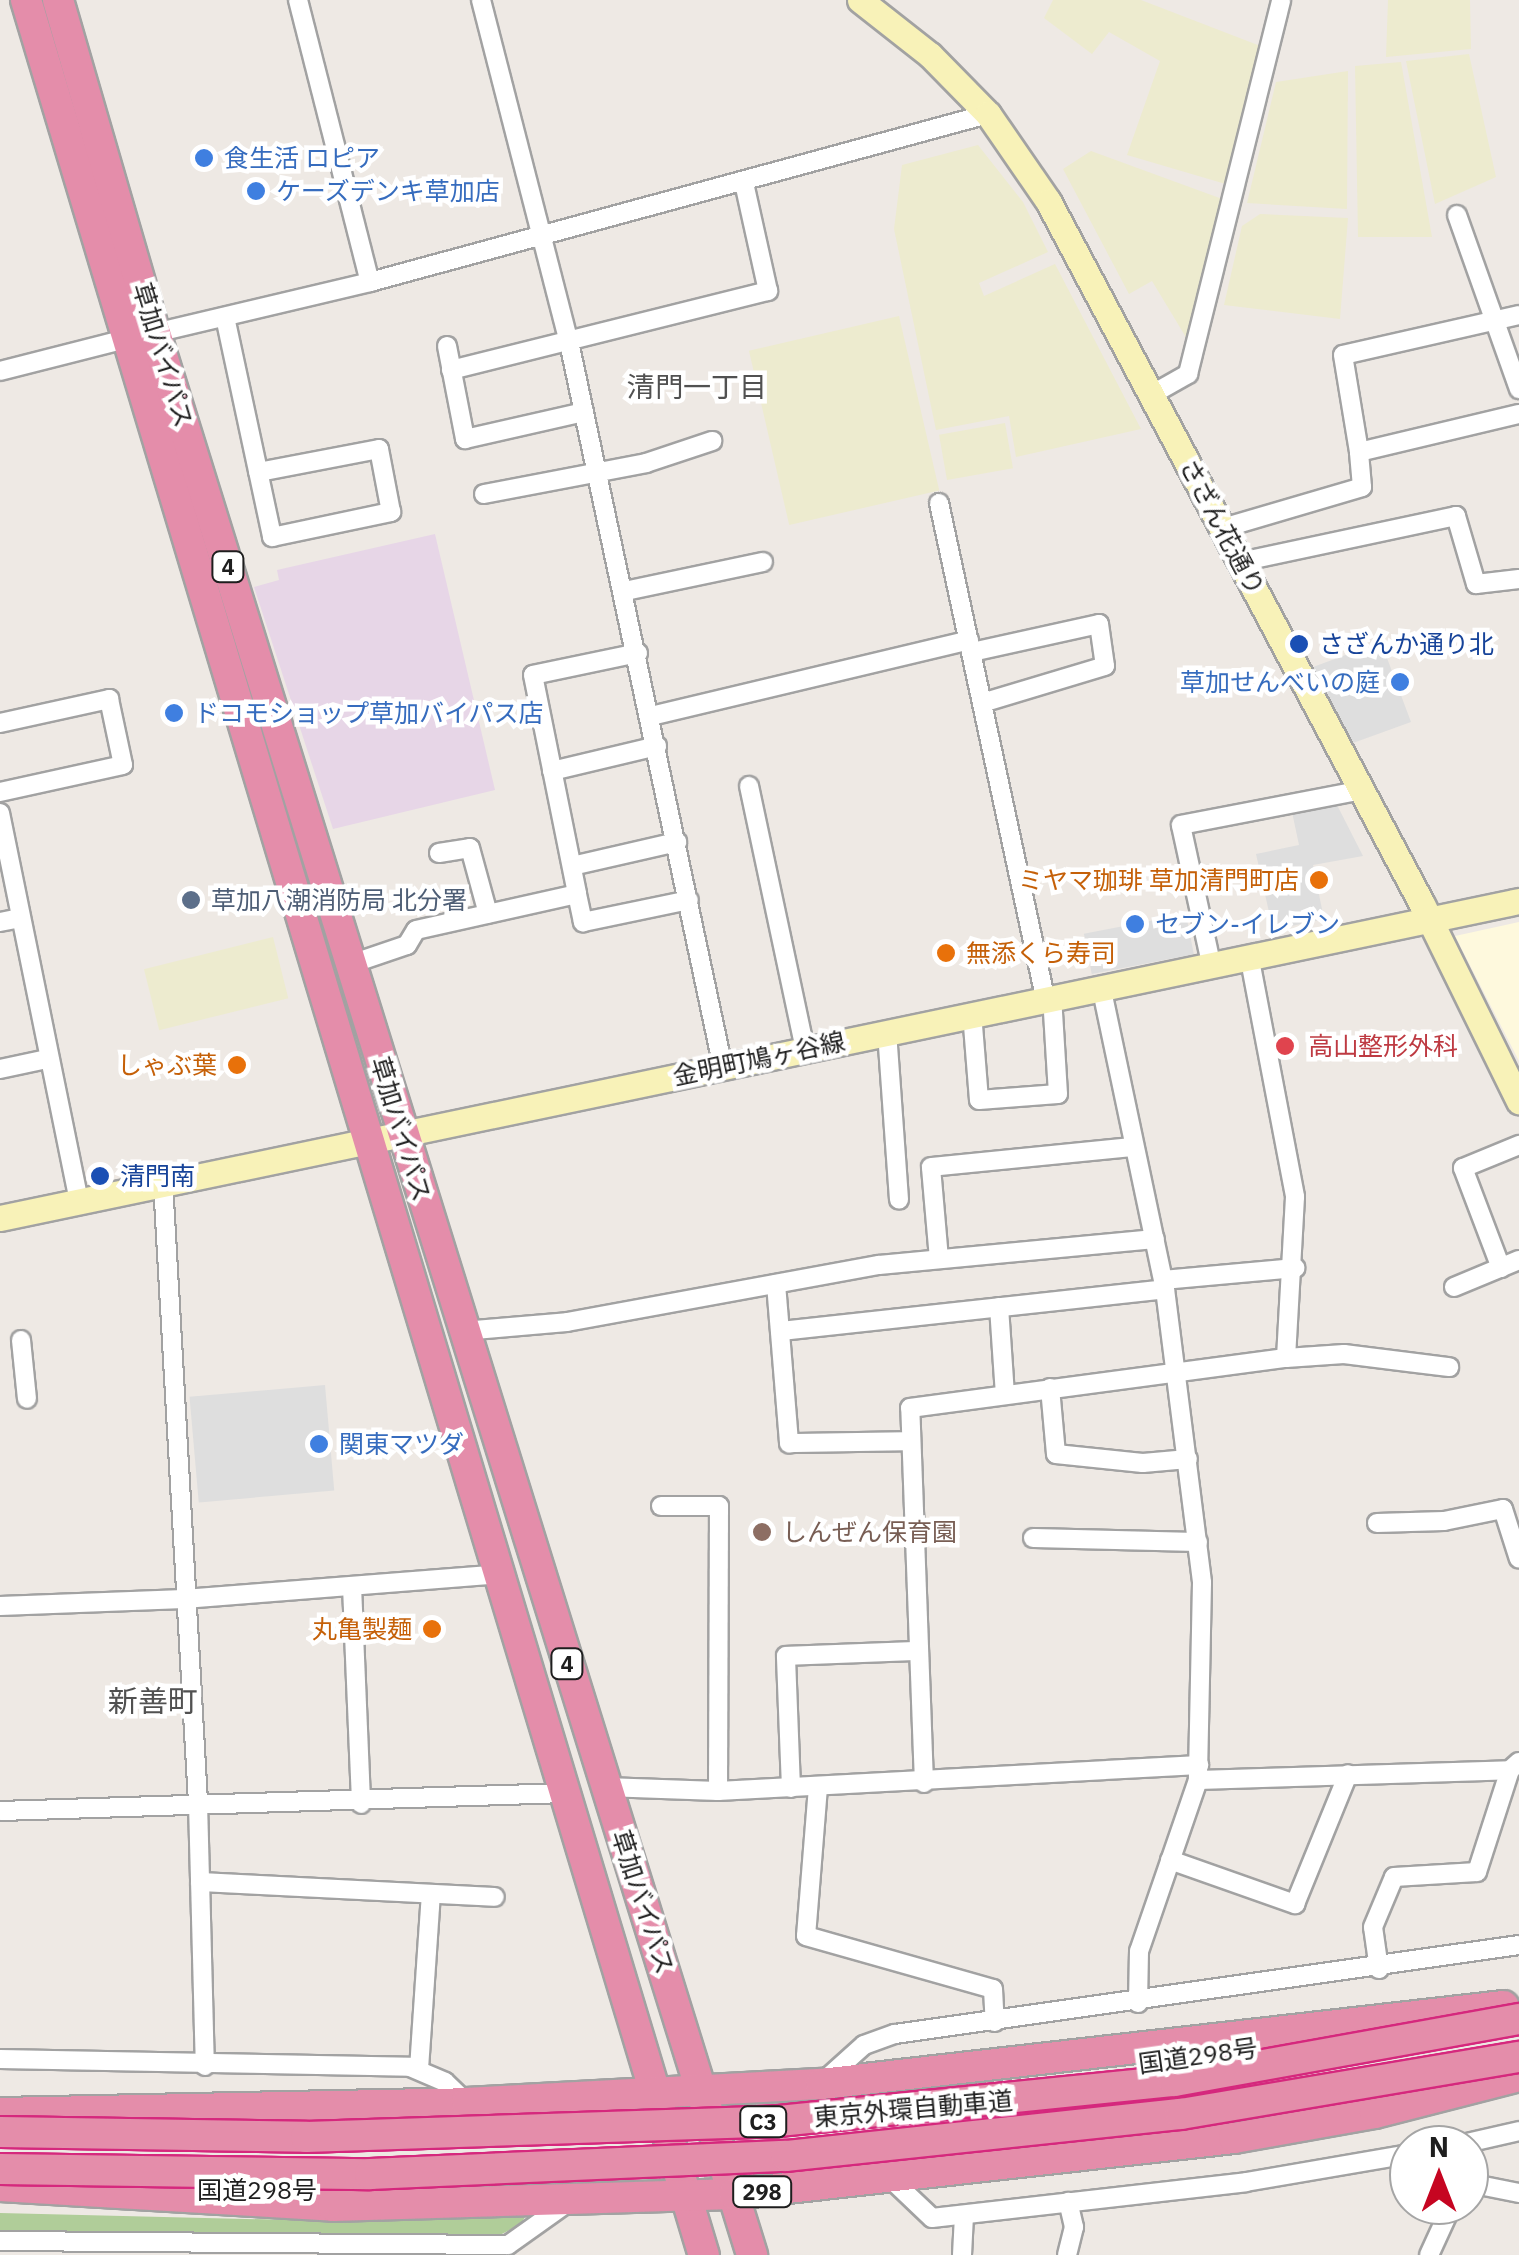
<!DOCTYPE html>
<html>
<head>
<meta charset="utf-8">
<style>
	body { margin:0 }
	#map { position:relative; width:1519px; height:2255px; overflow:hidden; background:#eee9e4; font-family:"IBM Plex Sans","Noto Sans JP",sans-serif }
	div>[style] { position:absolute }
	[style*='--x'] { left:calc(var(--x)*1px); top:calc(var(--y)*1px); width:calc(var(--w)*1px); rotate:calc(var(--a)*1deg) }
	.industrial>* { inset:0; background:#e7d6e7 }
	.education>* { inset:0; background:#fef9dd }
	.farmland>* { inset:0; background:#edebcf; transform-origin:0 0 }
	.forest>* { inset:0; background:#b0cd99 }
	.parking>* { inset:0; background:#dedede; transform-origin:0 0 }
	.highway-tunnel>* { height:30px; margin-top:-15px; transform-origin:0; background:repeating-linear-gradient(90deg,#c4c0bc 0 30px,transparent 0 45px) }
	.roads { filter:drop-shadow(2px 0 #a2a2a2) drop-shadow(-2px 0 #a2a2a2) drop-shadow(0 2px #a2a2a2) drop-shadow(0 -2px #a2a2a2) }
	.street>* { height:18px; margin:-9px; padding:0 9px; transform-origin:9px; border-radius:9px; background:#fff }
	.secondary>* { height:25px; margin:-12.5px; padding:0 12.5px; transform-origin:12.5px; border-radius:12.5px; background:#f8f2b8 }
	.highway>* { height:30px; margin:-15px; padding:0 15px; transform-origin:15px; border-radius:15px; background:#e48daa }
	.bridges { filter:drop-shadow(2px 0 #d5287d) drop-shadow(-2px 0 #d5287d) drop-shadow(0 2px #d5287d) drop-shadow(0 -2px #d5287d) }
	.highway-bridge>* { height:30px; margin:-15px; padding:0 15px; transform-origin:15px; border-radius:15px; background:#e48daa }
	.dots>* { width:28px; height:28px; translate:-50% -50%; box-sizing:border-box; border:5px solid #fff; border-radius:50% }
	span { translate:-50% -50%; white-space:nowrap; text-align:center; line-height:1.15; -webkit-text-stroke:9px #fff; paint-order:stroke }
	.shield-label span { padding:2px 8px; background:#fff; border:2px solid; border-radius:8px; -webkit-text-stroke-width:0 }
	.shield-label { font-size:22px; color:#1e1e1e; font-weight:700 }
	.shop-label { font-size:25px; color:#366cbe }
	.left { translate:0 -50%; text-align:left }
	.right { translate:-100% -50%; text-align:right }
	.street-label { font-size:25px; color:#1e1e1e }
	.transit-label { font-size:25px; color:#164399 }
	.food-label { font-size:25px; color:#c56008 }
	.service-label { font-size:25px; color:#4e5e75 }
	.health-label { font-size:25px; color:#be3a42 }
	.education-label { font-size:25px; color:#785e54 }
	.neighbourhood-label { font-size:28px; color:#515151 }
	.quarter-label { font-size:30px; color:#515151 }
	.north { position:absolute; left:1389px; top:2125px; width:100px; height:100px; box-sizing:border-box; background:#fff; border:2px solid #a5a5a5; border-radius:50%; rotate:0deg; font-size:28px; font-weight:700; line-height:40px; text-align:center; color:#1e1e1e }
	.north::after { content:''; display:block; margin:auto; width:35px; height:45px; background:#c60521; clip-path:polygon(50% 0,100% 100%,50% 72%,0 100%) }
</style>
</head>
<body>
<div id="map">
	<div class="industrial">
		<div style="clip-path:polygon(435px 534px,495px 790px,333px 829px,254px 587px,279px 580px,277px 570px)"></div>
	</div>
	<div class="education">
		<div style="clip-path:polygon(1519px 922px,1519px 1061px,1455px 936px)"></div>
	</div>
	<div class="farmland">
		<div style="clip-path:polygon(1053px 0,1141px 0,1263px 47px,1229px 185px,1127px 155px,1160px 61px,1109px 32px,1092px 54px,1044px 18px)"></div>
		<div style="clip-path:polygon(1388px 0,1470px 0,1471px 49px,1386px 57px)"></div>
		<div style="clip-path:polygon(1469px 54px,1496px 177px,1435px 204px,1406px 61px)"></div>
		<div style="clip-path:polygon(1401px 62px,1432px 237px,1358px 237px,1355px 66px)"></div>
		<div style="clip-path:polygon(1348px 71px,1347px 209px,1247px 203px,1276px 82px)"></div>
		<div style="clip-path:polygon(978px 145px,1023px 202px,1048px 252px,979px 283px,984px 296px,1055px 264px,1141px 429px,1016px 457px,1009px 416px,936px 430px,894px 229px,902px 165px)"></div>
		<div style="clip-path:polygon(1091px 151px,1225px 200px,1190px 344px,1152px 281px,1129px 294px,1063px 169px)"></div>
		<div style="clip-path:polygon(1260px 214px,1348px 218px,1340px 319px,1224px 305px,1242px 226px)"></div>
		<div style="left:899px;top:316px;width:179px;height:154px;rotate:77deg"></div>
		<div style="left:1005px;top:423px;width:46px;height:67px;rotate:80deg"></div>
		<div style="left:273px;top:937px;width:63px;height:133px;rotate:76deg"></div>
	</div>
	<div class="forest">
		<div style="clip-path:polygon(529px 2210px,521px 2224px,498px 2236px,0 2233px,0 2213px,332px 2221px)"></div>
	</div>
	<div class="parking">
		<div style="clip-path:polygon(1381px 642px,1411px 722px,1353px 743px,1313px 667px)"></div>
		<div style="clip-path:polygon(1336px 803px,1363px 856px,1313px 865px,1324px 919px,1273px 930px,1256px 854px,1299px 845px,1292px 812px)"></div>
		<div style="left:1186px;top:914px;width:41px;height:104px;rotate:79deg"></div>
		<div style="left:325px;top:1385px;width:106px;height:136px;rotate:85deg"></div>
	</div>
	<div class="highway-tunnel">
		<div style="--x:681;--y:2110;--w:195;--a:-4.4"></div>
		<div style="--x:659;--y:2182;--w:159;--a:-4"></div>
	</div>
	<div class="roads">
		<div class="street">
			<div style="--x:298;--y:0;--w:291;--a:75.7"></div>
			<div style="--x:481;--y:0;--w:353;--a:75.6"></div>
			<div style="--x:569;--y:342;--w:742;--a:78.02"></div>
			<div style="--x:1457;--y:215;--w:185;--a:70.4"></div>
			<div style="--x:1519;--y:315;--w:180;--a:167.2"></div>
			<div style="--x:1343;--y:355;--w:98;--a:80.6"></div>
			<div style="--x:1359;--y:452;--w:164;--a:-13.4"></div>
			<div style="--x:225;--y:317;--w:225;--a:77.9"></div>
			<div style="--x:272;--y:537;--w:122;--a:-11.9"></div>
			<div style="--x:391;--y:512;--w:64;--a:-100.8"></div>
			<div style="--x:379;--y:449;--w:123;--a:169.2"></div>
			<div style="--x:155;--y:333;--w:221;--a:-13.3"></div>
			<div style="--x:370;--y:282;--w:640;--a:-15.21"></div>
			<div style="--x:447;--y:346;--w:95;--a:79"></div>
			<div style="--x:465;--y:439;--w:122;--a:-12.8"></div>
			<div style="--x:451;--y:370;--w:327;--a:-14"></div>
			<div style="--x:768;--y:291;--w:111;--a:-102.5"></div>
			<div style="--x:0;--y:371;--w:133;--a:-14.3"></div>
			<div style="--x:1151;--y:395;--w:43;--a:-29.6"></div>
			<div style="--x:1188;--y:374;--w:385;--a:-76"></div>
			<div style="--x:484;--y:494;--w:165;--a:-10.8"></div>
			<div style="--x:646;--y:463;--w:70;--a:-18.4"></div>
			<div style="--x:939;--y:503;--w:505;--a:77.89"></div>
			<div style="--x:1223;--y:528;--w:145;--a:-16.4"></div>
			<div style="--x:1362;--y:487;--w:35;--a:-95"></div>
			<div style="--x:1240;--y:562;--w:221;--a:-12"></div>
			<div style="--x:1456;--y:516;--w:71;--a:73.6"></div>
			<div style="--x:1476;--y:584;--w:43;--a:-6.6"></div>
			<div style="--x:625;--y:591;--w:141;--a:-11.9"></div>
			<div style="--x:972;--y:652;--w:130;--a:-12.4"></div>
			<div style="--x:1099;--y:624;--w:42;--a:81.9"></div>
			<div style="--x:1105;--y:666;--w:128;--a:163.3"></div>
			<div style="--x:638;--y:653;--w:107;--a:168.2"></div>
			<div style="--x:533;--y:675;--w:223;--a:78.6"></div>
			<div style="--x:577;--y:894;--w:29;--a:78"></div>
			<div style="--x:583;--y:922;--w:108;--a:-11.7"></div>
			<div style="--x:651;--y:716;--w:327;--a:-13.4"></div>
			<div style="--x:0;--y:723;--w:112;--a:-12.4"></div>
			<div style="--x:109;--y:699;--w:67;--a:78"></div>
			<div style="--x:123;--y:765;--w:126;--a:167.6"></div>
			<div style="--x:552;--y:771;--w:108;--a:-13.4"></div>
			<div style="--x:749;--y:786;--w:270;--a:78"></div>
			<div style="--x:0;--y:813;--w:396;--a:78.5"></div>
			<div style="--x:439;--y:853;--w:31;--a:-9"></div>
			<div style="--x:470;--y:848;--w:68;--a:74.7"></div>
			<div style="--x:572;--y:866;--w:108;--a:-12.9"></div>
			<div style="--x:0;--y:922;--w:20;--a:-11"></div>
			<div style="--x:1249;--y:955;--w:246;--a:79.2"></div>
			<div style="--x:1295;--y:1197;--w:161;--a:93.2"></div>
			<div style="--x:1211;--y:963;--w:141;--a:-102.3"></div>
			<div style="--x:1181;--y:825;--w:184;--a:-10.9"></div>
			<div style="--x:351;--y:964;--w:59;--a:-18.7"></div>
			<div style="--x:407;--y:945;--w:17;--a:-59"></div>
			<div style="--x:416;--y:930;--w:165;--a:-12.6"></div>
			<div style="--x:1101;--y:986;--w:310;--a:78.1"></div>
			<div style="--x:1165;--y:1289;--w:296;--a:82.8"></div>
			<div style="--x:1202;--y:1583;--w:197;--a:91.2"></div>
			<div style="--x:1198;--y:1780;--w:181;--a:109"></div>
			<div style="--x:1139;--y:1951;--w:52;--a:91.1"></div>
			<div style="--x:972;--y:1013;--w:87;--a:85.4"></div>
			<div style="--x:979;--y:1100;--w:79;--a:-4.3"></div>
			<div style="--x:1058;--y:1094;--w:98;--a:-93.5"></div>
			<div style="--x:887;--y:1032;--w:168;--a:85.9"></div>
			<div style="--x:0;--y:1069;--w:48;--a:-12"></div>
			<div style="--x:163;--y:1182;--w:622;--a:86.77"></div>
			<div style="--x:198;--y:1803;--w:263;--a:88.5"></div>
			<div style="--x:939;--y:1259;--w:92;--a:-95"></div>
			<div style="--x:931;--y:1167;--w:203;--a:-5.7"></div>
			<div style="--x:1501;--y:1268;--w:107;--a:-110.8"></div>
			<div style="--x:1463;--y:1168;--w:61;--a:-22.3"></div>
			<div style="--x:1163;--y:1280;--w:133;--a:-5.2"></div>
			<div style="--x:776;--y:1284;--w:160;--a:85.3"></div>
			<div style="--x:789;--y:1443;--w:122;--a:-0.9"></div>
			<div style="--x:1454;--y:1287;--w:70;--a:-22.6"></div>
			<div style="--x:999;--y:1307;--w:88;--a:86.1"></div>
			<div style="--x:463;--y:1331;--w:104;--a:-4.9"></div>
			<div style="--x:567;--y:1322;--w:317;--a:-10.4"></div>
			<div style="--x:879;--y:1265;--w:277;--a:-5.4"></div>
			<div style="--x:781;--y:1331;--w:386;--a:-6.2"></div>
			<div style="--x:21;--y:1340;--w:59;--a:84.2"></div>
			<div style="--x:1050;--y:1388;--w:66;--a:84.8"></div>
			<div style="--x:1056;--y:1454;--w:87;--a:5.9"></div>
			<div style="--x:1143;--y:1463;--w:45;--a:-5.1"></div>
			<div style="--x:661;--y:1506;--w:58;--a:0"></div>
			<div style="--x:719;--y:1506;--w:285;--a:90.2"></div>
			<div style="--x:1377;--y:1523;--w:67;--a:-1.7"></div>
			<div style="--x:1444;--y:1521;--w:60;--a:-11.5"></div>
			<div style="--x:1503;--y:1509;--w:52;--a:72.3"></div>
			<div style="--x:1033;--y:1538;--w:165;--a:1.4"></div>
			<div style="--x:352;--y:1586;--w:218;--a:87.6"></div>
			<div style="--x:0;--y:1606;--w:184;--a:-2.2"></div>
			<div style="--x:184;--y:1599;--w:321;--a:-4.5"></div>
			<div style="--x:1198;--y:1780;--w:312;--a:-1.8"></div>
			<div style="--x:1510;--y:1770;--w:12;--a:-42"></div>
			<div style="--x:924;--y:1783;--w:375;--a:-92.1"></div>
			<div style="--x:910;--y:1408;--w:379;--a:-7.6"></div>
			<div style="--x:1286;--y:1358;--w:58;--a:-3.9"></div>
			<div style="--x:1344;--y:1354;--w:106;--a:7.1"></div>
			<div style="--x:605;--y:1787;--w:113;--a:2"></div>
			<div style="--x:718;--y:1791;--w:482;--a:-3.1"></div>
			<div style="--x:818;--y:1787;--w:149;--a:94.6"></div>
			<div style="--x:806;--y:1936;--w:194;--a:15.8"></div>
			<div style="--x:993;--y:1989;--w:33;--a:87"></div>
			<div style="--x:791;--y:1788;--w:132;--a:-92.2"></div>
			<div style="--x:786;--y:1656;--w:133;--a:-2.2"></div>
			<div style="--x:0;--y:1811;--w:565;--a:-1.82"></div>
			<div style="--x:1170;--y:1860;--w:133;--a:19.4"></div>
			<div style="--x:1295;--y:1904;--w:140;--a:-67.8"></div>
			<div style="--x:200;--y:1882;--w:295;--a:2.9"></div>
			<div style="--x:1379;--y:1969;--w:42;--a:-98.1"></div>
			<div style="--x:1373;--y:1927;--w:54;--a:-67.2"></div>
			<div style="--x:1394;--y:1877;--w:83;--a:-3.4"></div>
			<div style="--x:1477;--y:1872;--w:107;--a:-72.1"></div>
			<div style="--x:0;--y:2059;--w:410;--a:1.1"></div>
			<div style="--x:410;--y:2067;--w:38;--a:23"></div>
			<div style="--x:445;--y:2082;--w:30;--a:44"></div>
			<div style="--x:419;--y:2069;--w:175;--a:-86.1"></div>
			<div style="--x:825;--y:2080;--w:52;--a:-41.9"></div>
			<div style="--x:864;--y:2045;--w:33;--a:-20"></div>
			<div style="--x:895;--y:2034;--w:630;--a:-8.12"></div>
			<div style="--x:1458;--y:2145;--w:63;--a:-12.9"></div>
			<div style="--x:892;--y:2180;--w:55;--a:43.5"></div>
			<div style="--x:932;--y:2218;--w:316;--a:-6.5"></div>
			<div style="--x:1246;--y:2182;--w:165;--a:-9.7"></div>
			<div style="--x:1469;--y:2183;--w:51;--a:11.3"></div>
			<div style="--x:0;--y:2241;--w:508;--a:0.45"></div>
			<div style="--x:508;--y:2245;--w:76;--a:-35.4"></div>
			<div style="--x:962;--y:2255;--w:40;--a:-87.1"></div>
			<div style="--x:1067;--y:2255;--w:29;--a:-76"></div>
			<div style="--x:1074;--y:2227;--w:26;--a:-103"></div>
			<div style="--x:1429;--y:2255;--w:55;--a:-65.3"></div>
		</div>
		<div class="secondary">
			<div style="--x:860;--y:0;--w:89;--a:38.2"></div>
			<div style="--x:930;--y:55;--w:83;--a:45.5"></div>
			<div style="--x:988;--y:114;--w:106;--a:55.4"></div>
			<div style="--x:1048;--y:201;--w:796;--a:61.99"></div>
			<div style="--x:1422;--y:904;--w:220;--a:63.8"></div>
			<div style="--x:0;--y:1218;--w:1552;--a:-11.79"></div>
		</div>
		<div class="highway">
			<div style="--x:26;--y:0;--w:2355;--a:73.27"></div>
			<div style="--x:58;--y:0;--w:347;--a:73.8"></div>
			<div style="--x:155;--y:333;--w:2013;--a:72.74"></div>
			<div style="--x:0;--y:2113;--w:467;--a:-1.2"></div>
			<div style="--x:467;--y:2103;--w:355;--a:-3.1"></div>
			<div style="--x:821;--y:2084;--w:687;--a:-6.52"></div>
			<div style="--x:0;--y:2186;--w:334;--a:3.4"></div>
			<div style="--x:333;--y:2206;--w:401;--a:-1.7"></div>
			<div style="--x:734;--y:2194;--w:503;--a:-6.39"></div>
			<div style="--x:1234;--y:2138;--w:143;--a:-10.1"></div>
			<div style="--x:1375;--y:2113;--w:145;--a:-14.4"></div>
		</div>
	</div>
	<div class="bridges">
		<div class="highway-bridge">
			<div style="--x:0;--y:2132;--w:306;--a:0.9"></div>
			<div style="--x:306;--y:2137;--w:473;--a:-1.9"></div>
			<div style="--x:779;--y:2121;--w:397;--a:-5.8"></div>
			<div style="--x:1174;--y:2081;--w:351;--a:-10.2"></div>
			<div style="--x:0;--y:2169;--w:370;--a:0.8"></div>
			<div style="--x:370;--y:2174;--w:416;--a:-2.5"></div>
			<div style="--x:786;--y:2156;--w:397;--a:-6.1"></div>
			<div style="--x:1181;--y:2114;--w:343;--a:-9.6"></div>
		</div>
	</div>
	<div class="dots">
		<div style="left:204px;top:158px;background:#3f7fe0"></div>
		<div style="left:256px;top:191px;background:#3f7fe0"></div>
		<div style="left:1299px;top:644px;background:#1a4fb4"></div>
		<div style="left:1400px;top:682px;background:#3f7fe0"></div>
		<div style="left:174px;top:713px;background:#3f7fe0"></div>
		<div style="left:1319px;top:880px;background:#e8710a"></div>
		<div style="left:191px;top:900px;background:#5c6f8a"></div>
		<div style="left:1135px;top:924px;background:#3f7fe0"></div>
		<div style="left:946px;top:953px;background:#e8710a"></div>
		<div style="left:1285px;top:1046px;background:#e0444e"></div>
		<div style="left:237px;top:1065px;background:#e8710a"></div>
		<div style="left:100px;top:1176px;background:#1a4fb4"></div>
		<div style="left:319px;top:1444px;background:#3f7fe0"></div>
		<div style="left:762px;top:1532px;background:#8d6e63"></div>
		<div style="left:432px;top:1629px;background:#e8710a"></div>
	</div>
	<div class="shield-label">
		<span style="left:228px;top:567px">4</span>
		<span style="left:567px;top:1664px">4</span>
		<span style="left:763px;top:2122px">C3</span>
		<span style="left:762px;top:2192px">298</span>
	</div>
	<div class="shop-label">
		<span class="left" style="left:224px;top:158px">食生活 ロピア</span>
		<span class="left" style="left:276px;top:191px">ケーズデンキ草加店</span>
		<span class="right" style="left:1380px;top:682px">草加せんべいの庭</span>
		<span class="left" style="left:194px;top:713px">ドコモショップ草加バイパス店</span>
		<span class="left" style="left:1155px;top:924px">セブン-イレブン</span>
		<span class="left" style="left:339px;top:1444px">関東マツダ</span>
	</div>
	<div class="street-label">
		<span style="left:163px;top:355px;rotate:73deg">草加バイパス</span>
		<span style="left:1222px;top:527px;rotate:62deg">さざん花通り</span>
		<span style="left:759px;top:1059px;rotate:-12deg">金明町鳩ヶ谷線</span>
		<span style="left:401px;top:1129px;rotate:73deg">草加バイパス</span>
		<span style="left:643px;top:1902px;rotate:72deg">草加バイパス</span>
		<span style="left:1198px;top:2056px;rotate:-8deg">国道298号</span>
		<span style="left:913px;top:2109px;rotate:-5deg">東京外環自動車道</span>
		<span style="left:257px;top:2190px">国道298号</span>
	</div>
	<div class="transit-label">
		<span class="left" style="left:1319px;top:644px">さざんか通り北</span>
		<span class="left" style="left:120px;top:1176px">清門南</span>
	</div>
	<div class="food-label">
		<span class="right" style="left:1299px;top:880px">ミヤマ珈琲 草加清門町店</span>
		<span class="left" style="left:966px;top:953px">無添くら寿司</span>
		<span class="right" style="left:217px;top:1065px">しゃぶ葉</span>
		<span class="right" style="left:412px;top:1629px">丸亀製麺</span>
	</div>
	<div class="service-label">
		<span class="left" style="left:211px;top:900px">草加八潮消防局 北分署</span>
	</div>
	<div class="health-label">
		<span class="left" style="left:1308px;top:1046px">高山整形外科</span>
	</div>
	<div class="education-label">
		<span class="left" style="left:782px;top:1532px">しんぜん保育園</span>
	</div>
	<div class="neighbourhood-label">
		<span style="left:697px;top:387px">清門一丁目</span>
	</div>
	<div class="quarter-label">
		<span style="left:153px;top:1701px">新善町</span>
	</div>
	<div class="north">N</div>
</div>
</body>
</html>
